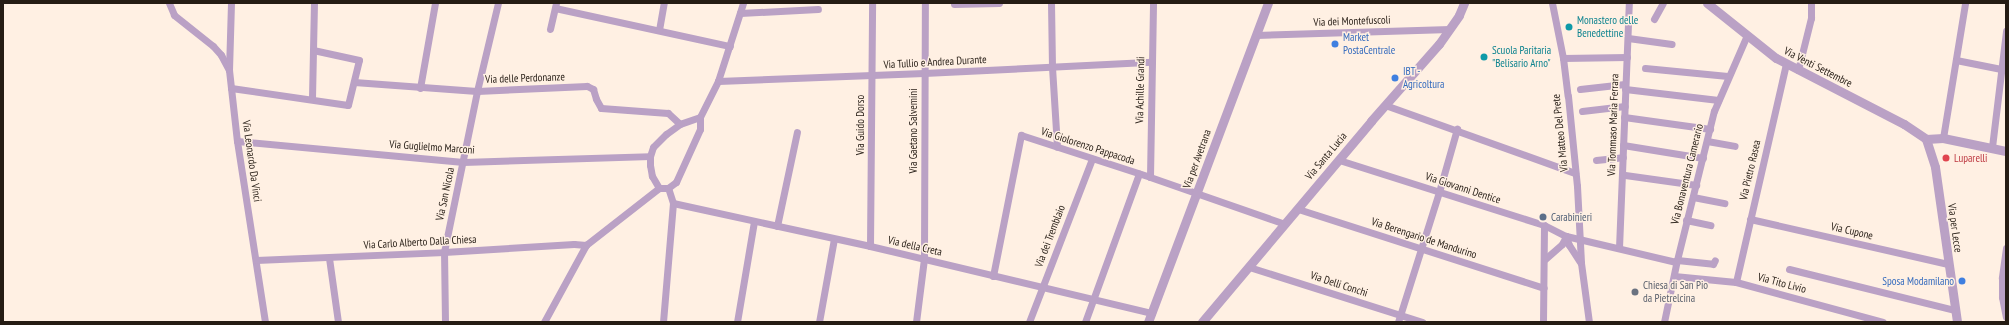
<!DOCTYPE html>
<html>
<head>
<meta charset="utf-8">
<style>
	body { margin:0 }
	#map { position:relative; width:2009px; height:325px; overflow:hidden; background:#fff0e3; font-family:"PT Sans Narrow",sans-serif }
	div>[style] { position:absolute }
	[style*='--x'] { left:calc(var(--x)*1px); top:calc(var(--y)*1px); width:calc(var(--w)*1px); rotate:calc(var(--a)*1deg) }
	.minor>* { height:7px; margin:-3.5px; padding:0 3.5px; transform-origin:3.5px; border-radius:3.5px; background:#baa1c5 }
	.tertiary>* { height:9px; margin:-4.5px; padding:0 4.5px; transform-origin:4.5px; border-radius:4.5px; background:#baa1c5 }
	.dots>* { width:11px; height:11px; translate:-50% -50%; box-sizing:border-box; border:2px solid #fff0e3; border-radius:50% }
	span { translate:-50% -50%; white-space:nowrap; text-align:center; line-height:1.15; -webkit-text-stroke:3px #fff0e3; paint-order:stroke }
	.street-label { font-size:11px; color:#251c14 }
	.culture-label { font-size:11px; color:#0d838f }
	.left { translate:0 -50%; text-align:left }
	.shop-label { font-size:11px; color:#366cbe }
	.right { translate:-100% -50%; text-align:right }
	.health-label { font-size:11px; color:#be3a42 }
	.service-label { font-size:11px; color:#4e5e75 }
	.worship-label { font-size:11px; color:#5b616d }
	.frame { position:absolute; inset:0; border:4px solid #251c14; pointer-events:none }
</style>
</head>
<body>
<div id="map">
	<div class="minor">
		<div style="--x:169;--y:3;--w:13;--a:67"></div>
		<div style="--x:174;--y:15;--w:50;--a:38.5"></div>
		<div style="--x:213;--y:46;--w:12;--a:48"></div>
		<div style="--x:221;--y:55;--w:17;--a:62"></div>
		<div style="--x:231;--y:3;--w:67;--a:91.7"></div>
		<div style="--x:229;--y:70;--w:71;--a:83.6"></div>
		<div style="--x:237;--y:141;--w:183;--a:81.2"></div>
		<div style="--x:1051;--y:3;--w:64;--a:89.1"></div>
		<div style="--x:1052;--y:67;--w:80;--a:86.4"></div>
		<div style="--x:1552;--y:3;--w:56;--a:78.7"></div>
		<div style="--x:1563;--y:58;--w:38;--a:83"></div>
		<div style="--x:1568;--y:96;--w:90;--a:84.3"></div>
		<div style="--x:1577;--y:186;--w:77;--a:87"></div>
		<div style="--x:1581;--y:263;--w:60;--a:82.3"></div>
		<div style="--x:954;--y:4;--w:45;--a:-1.3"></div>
		<div style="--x:555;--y:8;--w:179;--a:12.3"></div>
		<div style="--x:740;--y:13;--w:78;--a:-2.9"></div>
		<div style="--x:1654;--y:19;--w:18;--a:-61"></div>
		<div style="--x:550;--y:29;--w:27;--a:-77"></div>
		<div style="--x:659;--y:30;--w:27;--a:-80"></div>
		<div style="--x:1256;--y:35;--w:194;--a:-1.8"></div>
		<div style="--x:1628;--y:38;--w:44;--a:7.8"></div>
		<div style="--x:1563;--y:58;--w:64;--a:-0.9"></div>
		<div style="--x:1956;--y:60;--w:51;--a:11.3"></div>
		<div style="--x:1645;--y:68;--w:83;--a:5.5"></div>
		<div style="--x:1798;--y:70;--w:54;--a:-76"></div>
		<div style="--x:1811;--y:18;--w:15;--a:-90"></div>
		<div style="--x:718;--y:81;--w:206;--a:-2.2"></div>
		<div style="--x:924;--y:73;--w:228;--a:-2.8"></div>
		<div style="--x:354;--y:82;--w:123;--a:4.2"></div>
		<div style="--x:477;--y:91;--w:110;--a:-2.6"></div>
		<div style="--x:587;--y:86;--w:7;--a:27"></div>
		<div style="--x:593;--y:89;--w:10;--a:73"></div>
		<div style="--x:596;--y:99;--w:10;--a:61"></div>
		<div style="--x:601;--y:108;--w:67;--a:4.3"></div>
		<div style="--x:668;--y:113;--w:16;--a:43"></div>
		<div style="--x:231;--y:88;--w:118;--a:8.3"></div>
		<div style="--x:348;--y:105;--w:46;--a:-76.3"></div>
		<div style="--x:359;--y:60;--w:47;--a:-167.7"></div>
		<div style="--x:420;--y:88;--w:86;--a:-80"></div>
		<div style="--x:1580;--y:89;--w:45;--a:-6.3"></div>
		<div style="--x:1625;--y:89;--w:94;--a:6.7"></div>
		<div style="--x:312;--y:98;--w:95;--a:-88.8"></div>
		<div style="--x:1385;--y:105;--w:202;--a:19.7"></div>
		<div style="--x:1582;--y:111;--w:43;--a:-6.6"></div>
		<div style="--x:700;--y:117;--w:40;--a:-63.4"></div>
		<div style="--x:718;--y:81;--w:82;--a:-72.2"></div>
		<div style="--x:1624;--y:117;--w:87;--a:7.9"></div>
		<div style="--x:1943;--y:138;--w:137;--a:-80.7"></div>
		<div style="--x:237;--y:141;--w:227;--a:5.3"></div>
		<div style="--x:463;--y:162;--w:187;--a:-1.8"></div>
		<div style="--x:1707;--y:141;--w:28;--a:10"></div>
		<div style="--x:1623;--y:145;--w:81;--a:9.2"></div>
		<div style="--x:1992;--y:147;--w:117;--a:-83.1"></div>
		<div style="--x:1339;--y:160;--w:215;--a:17.6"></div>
		<div style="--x:1544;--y:225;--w:25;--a:27"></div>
		<div style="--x:1566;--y:236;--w:113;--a:13.3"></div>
		<div style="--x:1596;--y:160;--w:27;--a:-6"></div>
		<div style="--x:1625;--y:175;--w:72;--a:8"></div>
		<div style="--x:1150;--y:177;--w:174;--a:-89"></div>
		<div style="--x:1693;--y:197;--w:32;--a:11"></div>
		<div style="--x:673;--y:203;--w:202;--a:12.3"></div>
		<div style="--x:870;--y:246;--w:290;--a:13.4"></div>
		<div style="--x:1298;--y:209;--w:258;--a:17.8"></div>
		<div style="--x:1750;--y:219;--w:203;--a:12.8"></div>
		<div style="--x:1686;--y:220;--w:25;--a:12"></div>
		<div style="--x:777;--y:226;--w:96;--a:-78"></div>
		<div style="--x:1566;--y:236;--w:9;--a:72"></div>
		<div style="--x:1569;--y:245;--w:20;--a:57"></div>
		<div style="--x:870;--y:246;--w:243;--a:-89.5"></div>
		<div style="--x:1619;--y:248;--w:245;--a:-87.7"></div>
		<div style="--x:2006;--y:248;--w:30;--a:98"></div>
		<div style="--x:2002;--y:278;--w:19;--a:90"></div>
		<div style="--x:2002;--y:297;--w:20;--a:79"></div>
		<div style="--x:329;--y:258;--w:65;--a:82"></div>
		<div style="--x:1545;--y:259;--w:23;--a:-41"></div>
		<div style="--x:1562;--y:244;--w:9;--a:-63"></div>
		<div style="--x:256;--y:260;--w:188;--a:-2.4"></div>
		<div style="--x:444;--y:252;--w:130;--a:-3.5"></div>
		<div style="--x:574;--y:244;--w:12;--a:5"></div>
		<div style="--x:1677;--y:260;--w:36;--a:6"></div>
		<div style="--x:1713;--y:264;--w:4;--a:-63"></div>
		<div style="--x:1249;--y:267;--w:182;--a:17.6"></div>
		<div style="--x:1789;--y:269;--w:171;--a:13.9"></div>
		<div style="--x:993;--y:276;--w:144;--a:-78.8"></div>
		<div style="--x:1021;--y:135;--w:136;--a:18"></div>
		<div style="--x:1150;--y:177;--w:143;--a:19.2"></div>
		<div style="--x:1674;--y:276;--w:62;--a:5.5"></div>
		<div style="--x:1736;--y:282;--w:152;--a:15.2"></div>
		<div style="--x:1736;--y:282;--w:224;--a:-77.1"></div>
		<div style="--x:445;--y:322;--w:70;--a:-90.8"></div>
		<div style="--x:444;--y:252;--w:164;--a:-78.4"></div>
		<div style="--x:477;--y:91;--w:90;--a:-76.6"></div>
		<div style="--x:544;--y:322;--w:88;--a:-61.4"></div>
		<div style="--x:586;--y:245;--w:93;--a:-38"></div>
		<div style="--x:659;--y:188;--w:9;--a:0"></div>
		<div style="--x:668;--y:188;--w:10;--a:-37"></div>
		<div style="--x:676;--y:182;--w:58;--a:-65.6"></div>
		<div style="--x:700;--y:129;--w:12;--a:-90"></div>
		<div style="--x:700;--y:117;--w:21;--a:161"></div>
		<div style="--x:680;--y:124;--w:17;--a:144"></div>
		<div style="--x:666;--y:134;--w:18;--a:135"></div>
		<div style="--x:653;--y:147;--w:9;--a:108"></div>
		<div style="--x:650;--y:156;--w:9;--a:90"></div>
		<div style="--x:650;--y:165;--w:11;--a:80"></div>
		<div style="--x:652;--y:176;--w:14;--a:60"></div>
		<div style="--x:663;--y:322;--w:119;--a:-85.2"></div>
		<div style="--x:673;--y:203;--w:16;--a:-108"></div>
		<div style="--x:737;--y:322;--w:102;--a:-80.4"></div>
		<div style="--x:819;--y:322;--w:84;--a:-79.8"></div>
		<div style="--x:916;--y:322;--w:64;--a:-82.8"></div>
		<div style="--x:924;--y:259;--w:256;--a:-89.8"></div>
		<div style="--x:1029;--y:322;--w:175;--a:-68.9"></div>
		<div style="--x:1085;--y:322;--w:158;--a:-70"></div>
		<div style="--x:1398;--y:322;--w:136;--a:-72.5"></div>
		<div style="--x:1439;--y:192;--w:66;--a:-74.1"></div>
		<div style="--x:1543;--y:322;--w:97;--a:-89.4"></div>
		<div style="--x:1664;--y:322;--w:63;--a:-78.2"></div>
		<div style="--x:1677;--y:260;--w:154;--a:-76.1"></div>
		<div style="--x:1714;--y:111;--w:83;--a:-66.5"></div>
	</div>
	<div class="tertiary">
		<div style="--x:1707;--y:3;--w:88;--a:38.6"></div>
		<div style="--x:1776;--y:58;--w:144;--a:27.3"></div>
		<div style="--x:1904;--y:124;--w:27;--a:34"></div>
		<div style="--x:1926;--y:139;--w:29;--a:72"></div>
		<div style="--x:1935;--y:167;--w:157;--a:81.9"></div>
		<div style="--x:1926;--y:139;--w:17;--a:-3"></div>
		<div style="--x:1943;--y:138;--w:64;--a:11.7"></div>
		<div style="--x:1148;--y:322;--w:341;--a:-69.4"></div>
		<div style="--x:1202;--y:322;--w:263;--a:-49.9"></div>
		<div style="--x:1371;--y:121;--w:103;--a:-48.6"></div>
		<div style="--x:1439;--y:44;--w:35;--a:-55"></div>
		<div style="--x:1459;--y:15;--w:13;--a:-67"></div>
	</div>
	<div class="dots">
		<div style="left:1569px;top:27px;background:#0f9aa8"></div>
		<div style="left:1335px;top:44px;background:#3f7fe0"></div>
		<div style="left:1484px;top:57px;background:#0f9aa8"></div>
		<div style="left:1395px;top:78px;background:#3f7fe0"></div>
		<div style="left:1946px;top:158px;background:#e0444e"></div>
		<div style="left:1543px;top:217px;background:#5c6f8a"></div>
		<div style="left:1962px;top:281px;background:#3f7fe0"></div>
		<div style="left:1635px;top:292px;background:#6b7280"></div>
	</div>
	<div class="street-label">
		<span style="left:1352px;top:21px;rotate:-2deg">Via dei Montefuscoli</span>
		<span style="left:935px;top:62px;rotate:-3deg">Via Tullio e Andrea Durante</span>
		<span style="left:1818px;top:67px;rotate:27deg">Via Venti Settembre</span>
		<span style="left:525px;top:78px;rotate:-2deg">Via delle Perdonanze</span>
		<span style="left:1140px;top:90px;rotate:-89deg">Via Achille Grandi</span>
		<span style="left:860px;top:125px;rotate:-90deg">Via Guido Dorso</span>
		<span style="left:1613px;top:125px;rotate:-88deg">Via Tommaso Maria Ferrara</span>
		<span style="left:913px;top:131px;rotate:-90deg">Via Gaetano Salvemini</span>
		<span style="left:1560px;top:133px;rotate:-96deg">Via Matteo Del Prete</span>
		<span style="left:1088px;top:146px;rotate:18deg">Via Giolorenzo Pappacoda</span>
		<span style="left:432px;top:147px;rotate:4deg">Via Guglielmo Marconi</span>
		<span style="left:1326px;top:156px;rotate:-50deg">Via Santa Lucia</span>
		<span style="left:1197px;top:159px;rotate:-70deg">Via per Avetrana</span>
		<span style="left:252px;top:161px;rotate:82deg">Via Leonardo Da Vinci</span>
		<span style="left:1750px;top:170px;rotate:-77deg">Via Pietro Rasea</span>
		<span style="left:1687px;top:174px;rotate:-76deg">Via Bonaventura Camerario</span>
		<span style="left:1463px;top:188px;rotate:18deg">Via Giovanni Dentice</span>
		<span style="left:445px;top:194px;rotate:-78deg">Via San Nicola</span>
		<span style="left:1955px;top:228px;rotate:82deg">Via per Lecce</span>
		<span style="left:1852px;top:231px;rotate:13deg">Via Cupone</span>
		<span style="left:1050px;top:236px;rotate:-69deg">Via dei Tremblaio</span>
		<span style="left:1424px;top:238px;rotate:18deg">Via Berengario de Mandurino</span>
		<span style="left:420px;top:242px;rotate:-3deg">Via Carlo Alberto Dalla Chiesa</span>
		<span style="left:915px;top:246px;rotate:13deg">Via della Creta</span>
		<span style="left:1782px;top:283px;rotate:15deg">Via Tito Livio</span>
		<span style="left:1339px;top:284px;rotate:18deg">Via Delli Conchi</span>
	</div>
	<div class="culture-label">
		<span class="left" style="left:1577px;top:27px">Monastero delle<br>Benedettine</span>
		<span class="left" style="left:1492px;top:57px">Scuola Paritaria<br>"Belisario Arno"</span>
	</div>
	<div class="shop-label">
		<span class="left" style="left:1343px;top:44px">Market<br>PostaCentrale</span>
		<span class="left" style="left:1403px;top:78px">IBT -<br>Agricoltura</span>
		<span class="right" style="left:1954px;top:281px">Sposa Modamilano</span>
	</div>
	<div class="health-label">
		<span class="left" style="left:1954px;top:158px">Luparelli</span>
	</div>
	<div class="service-label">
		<span class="left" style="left:1551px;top:217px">Carabinieri</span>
	</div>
	<div class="worship-label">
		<span class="left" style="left:1643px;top:292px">Chiesa di San Pio<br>da Pietrelcina</span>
	</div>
	<div class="frame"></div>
</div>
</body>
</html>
